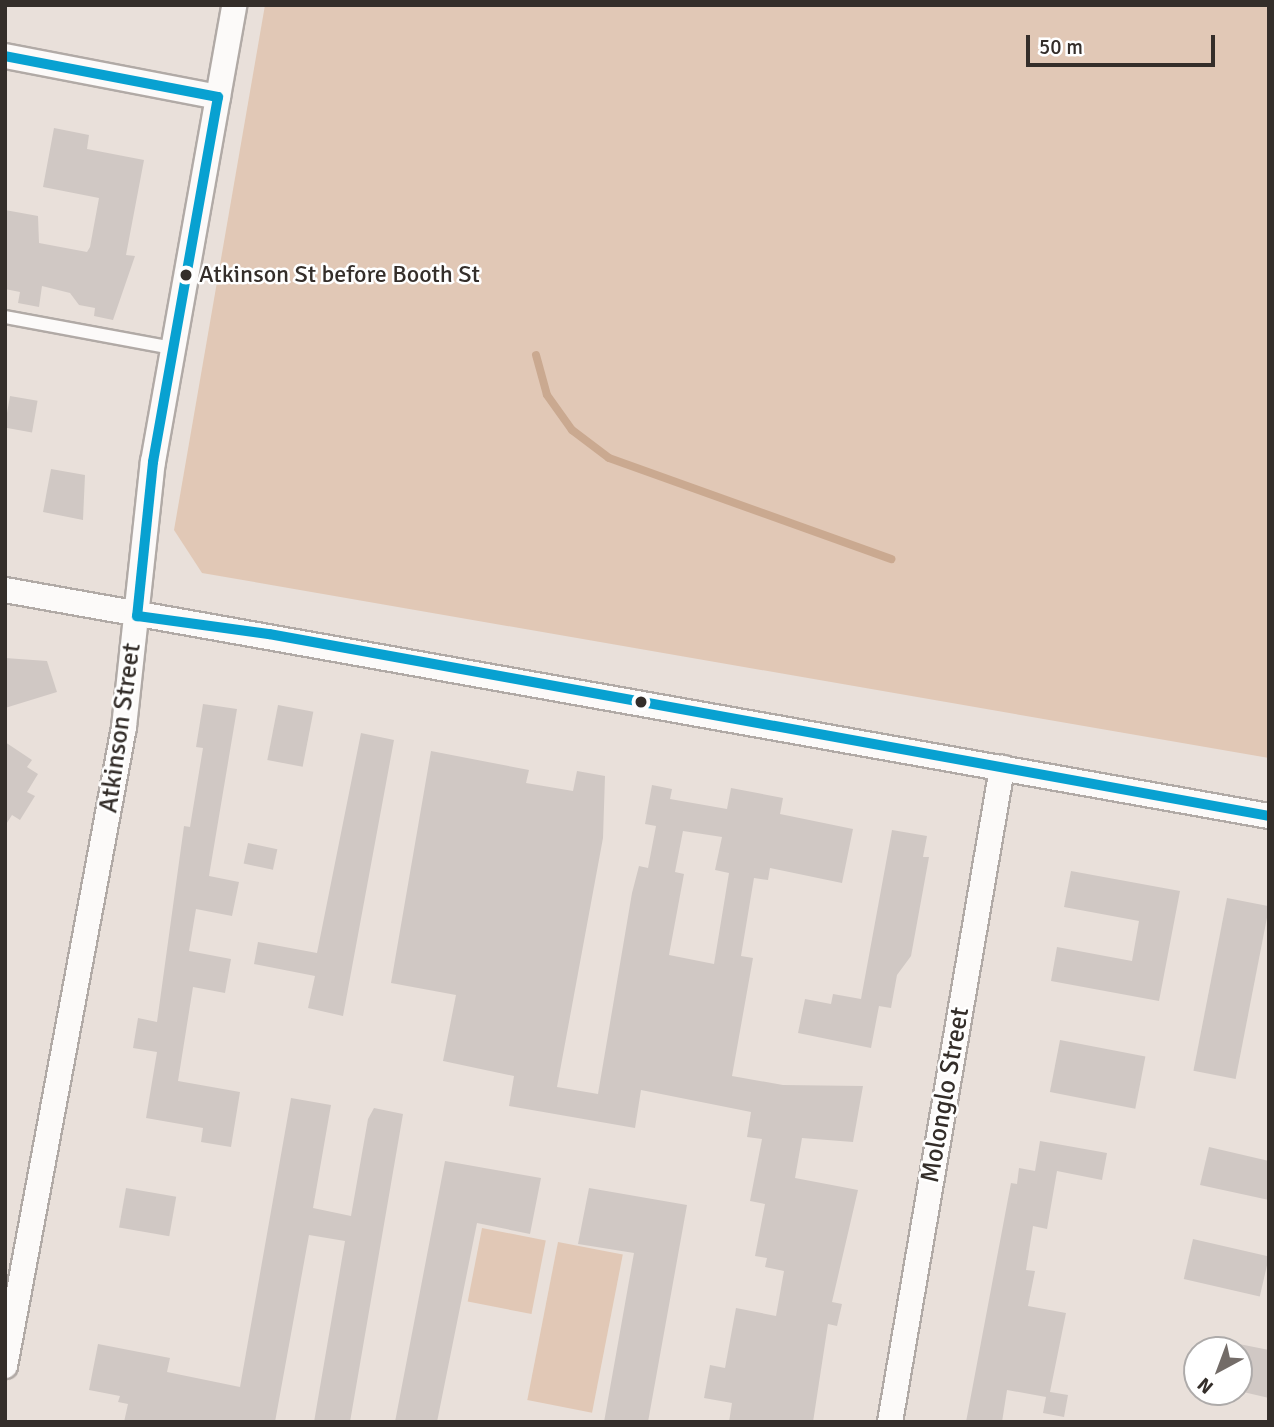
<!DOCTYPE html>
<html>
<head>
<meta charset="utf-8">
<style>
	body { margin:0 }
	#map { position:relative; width:1274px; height:1427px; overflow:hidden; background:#e9e0da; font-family:Signika,sans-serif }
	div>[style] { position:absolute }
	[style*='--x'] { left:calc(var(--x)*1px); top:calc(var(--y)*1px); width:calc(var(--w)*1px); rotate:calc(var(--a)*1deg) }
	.green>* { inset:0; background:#e1c8b6; transform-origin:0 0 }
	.stream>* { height:8px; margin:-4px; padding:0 4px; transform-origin:4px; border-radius:4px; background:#caa990 }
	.building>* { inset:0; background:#d0c8c4; transform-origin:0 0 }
	.roads { filter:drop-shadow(2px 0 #b1aaa6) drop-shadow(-2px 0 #b1aaa6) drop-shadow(0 2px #b1aaa6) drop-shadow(0 -2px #b1aaa6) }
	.lane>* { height:12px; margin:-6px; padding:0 6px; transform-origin:6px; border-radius:6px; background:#fcfaf9 }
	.street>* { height:24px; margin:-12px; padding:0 12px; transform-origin:12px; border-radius:12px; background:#fcfaf9 }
	.bus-1>* { height:10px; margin:-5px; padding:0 5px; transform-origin:5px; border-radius:5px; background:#08a1d1 }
	.dots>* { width:19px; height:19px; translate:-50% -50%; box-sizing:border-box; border:4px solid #fff; border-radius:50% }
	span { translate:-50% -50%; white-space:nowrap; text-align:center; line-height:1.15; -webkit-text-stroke:5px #fff; paint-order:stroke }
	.bus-label { font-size:24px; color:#342e2a }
	.left { translate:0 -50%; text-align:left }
	.street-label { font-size:26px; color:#342e2a }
	.frame { position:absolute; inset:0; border:7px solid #342e2a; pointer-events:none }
	.north { position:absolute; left:1183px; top:1336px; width:70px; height:70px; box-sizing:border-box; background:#fff; border:2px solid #aeabaa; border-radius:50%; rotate:221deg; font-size:19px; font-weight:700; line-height:28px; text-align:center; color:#342e2a }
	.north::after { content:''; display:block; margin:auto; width:24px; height:32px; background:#736c68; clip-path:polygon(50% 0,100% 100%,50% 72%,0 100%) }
	.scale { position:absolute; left:1026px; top:35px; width:189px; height:32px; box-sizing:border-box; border:4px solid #342e2a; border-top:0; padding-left:9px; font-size:21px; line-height:24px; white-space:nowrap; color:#342e2a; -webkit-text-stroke:5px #fff; paint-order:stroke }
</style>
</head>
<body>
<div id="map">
	<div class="green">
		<div style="clip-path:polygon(265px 5px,1269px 5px,1269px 758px,202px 573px,174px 530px)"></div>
		<div style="left:482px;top:1228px;width:65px;height:75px;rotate:11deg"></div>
		<div style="left:558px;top:1242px;width:66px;height:161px;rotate:11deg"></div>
	</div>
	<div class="stream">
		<div style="--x:536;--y:355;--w:41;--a:74.6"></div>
		<div style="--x:547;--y:395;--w:43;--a:54.5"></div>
		<div style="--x:572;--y:430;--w:46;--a:37.1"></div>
		<div style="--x:609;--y:458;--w:300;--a:19.7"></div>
	</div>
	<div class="building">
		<div style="clip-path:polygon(54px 128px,89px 135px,87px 149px,144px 160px,126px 255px,135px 256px,113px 320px,94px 316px,95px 308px,79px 305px,70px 293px,42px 286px,39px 307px,18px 303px,20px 292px,5px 289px,5px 210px,38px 216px,39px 243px,87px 252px,90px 247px,99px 198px,43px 187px)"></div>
		<div style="left:10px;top:396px;width:28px;height:32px;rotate:10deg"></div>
		<div style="clip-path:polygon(51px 469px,85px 475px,83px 520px,43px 512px)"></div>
		<div style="clip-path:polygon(5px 658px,47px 661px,57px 692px,5px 708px)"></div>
		<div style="clip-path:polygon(203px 704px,237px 709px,209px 876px,239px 882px,232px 916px,196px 909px,189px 951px,231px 959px,225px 993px,193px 987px,178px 1081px,240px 1092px,231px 1147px,201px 1142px,203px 1128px,146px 1118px,157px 1052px,133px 1048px,138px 1018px,157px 1022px,184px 826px,190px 827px,203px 748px,196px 747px)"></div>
		<div style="left:278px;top:705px;width:36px;height:56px;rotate:11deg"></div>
		<div style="clip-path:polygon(361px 733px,394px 740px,343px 1016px,308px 1008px,315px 976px,254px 964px,258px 942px,317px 953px)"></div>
		<div style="clip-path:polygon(5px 742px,32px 760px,27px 767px,38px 774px,27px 792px,35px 796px,20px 820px,12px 815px,5px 826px)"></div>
		<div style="clip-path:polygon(evenodd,431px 751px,529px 770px,526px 783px,573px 791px,577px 771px,605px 776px,603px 838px,557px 1087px,598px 1094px,632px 893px,639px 866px,648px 868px,656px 826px,645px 824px,652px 785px,672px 789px,670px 799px,727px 809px,731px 788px,783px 798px,780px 814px,853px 829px,842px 883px,770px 868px,768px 880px,754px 878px,741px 956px,753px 958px,732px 1076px,783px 1085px,863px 1086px,853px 1142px,802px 1138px,795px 1178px,858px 1190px,832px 1302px,842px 1304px,837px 1326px,828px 1324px,813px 1422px,729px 1422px,732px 1403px,704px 1398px,710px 1365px,725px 1368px,736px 1308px,776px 1316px,784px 1271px,765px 1267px,767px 1258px,755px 1256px,765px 1204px,750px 1201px,762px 1139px,747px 1137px,751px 1112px,641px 1090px,635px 1128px,509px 1106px,514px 1076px,443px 1061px,456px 995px,391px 983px,431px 751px,683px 831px,722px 837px,715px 870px,729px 873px,714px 964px,669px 955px,684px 874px,675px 872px,683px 831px)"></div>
		<div style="clip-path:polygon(892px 830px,927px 836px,923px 857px,929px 857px,911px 956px,897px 975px,891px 1008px,879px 1006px,871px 1048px,798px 1033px,805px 999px,831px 1004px,833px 994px,861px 999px)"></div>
		<div style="left:248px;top:843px;width:30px;height:21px;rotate:12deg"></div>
		<div style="clip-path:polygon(1071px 871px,1180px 891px,1159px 1001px,1051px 981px,1057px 947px,1132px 961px,1139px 921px,1064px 907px)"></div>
		<div style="left:1227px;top:898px;width:43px;height:176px;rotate:11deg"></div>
		<div style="left:1060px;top:1040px;width:87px;height:53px;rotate:11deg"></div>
		<div style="clip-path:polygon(291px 1098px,331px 1105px,313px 1208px,351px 1216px,368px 1119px,374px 1108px,403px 1114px,350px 1422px,314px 1422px,345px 1241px,309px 1235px,275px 1422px,124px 1422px,128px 1404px,118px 1402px,120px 1396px,89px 1390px,98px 1344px,170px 1358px,167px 1372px,240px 1387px)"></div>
		<div style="clip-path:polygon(1040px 1141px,1107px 1153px,1102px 1180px,1057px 1171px,1047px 1229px,1033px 1226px,1026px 1270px,1035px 1271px,1028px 1306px,1066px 1313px,1050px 1392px,1068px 1395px,1064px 1417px,1043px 1413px,1046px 1397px,1007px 1390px,1002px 1422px,966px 1422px,1011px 1183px,1017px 1184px,1019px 1168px,1035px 1171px)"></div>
		<div style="clip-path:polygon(1209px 1147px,1269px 1161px,1269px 1200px,1200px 1185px)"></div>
		<div style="clip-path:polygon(445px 1161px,541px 1178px,530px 1234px,477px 1223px,437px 1422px,395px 1422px)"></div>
		<div style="left:126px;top:1188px;width:51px;height:40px;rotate:10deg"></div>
		<div style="clip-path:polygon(589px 1188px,687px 1205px,648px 1422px,604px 1422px,634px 1253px,578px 1244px)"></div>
		<div style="left:1193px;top:1239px;width:78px;height:41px;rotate:13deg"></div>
		<div style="clip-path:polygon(1239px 1344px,1269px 1350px,1269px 1398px,1239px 1391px)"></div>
	</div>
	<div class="roads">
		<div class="lane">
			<div style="--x:5;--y:317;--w:171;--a:10.5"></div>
		</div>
		<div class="street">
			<div style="--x:5;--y:56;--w:217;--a:10.9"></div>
			<div style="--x:5;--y:590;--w:1284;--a:10.14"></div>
			<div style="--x:5;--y:1366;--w:650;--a:-79.45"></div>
			<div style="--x:124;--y:727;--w:267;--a:-83.8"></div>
			<div style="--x:153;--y:462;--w:464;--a:-79.9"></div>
			<div style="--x:890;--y:1422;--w:664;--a:-80.28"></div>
		</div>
	</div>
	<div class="bus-1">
		<div style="--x:5;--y:56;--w:217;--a:10.9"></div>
		<div style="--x:218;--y:97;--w:371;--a:100.1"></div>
		<div style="--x:153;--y:462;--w:155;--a:95.9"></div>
		<div style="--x:137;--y:616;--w:133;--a:7.8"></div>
		<div style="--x:269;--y:634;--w:1016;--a:10.31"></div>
	</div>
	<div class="dots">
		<div style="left:186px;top:275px;background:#342e2a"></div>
		<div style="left:641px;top:702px;background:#342e2a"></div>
	</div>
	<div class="bus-label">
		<span class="left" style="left:199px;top:275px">Atkinson St before Booth St</span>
	</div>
	<div class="street-label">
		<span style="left:121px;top:728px;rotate:-82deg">Atkinson Street</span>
		<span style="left:946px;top:1095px;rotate:-80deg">Molonglo Street</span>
	</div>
	<div class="frame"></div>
	<div class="north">N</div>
	<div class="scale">50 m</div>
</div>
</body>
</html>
